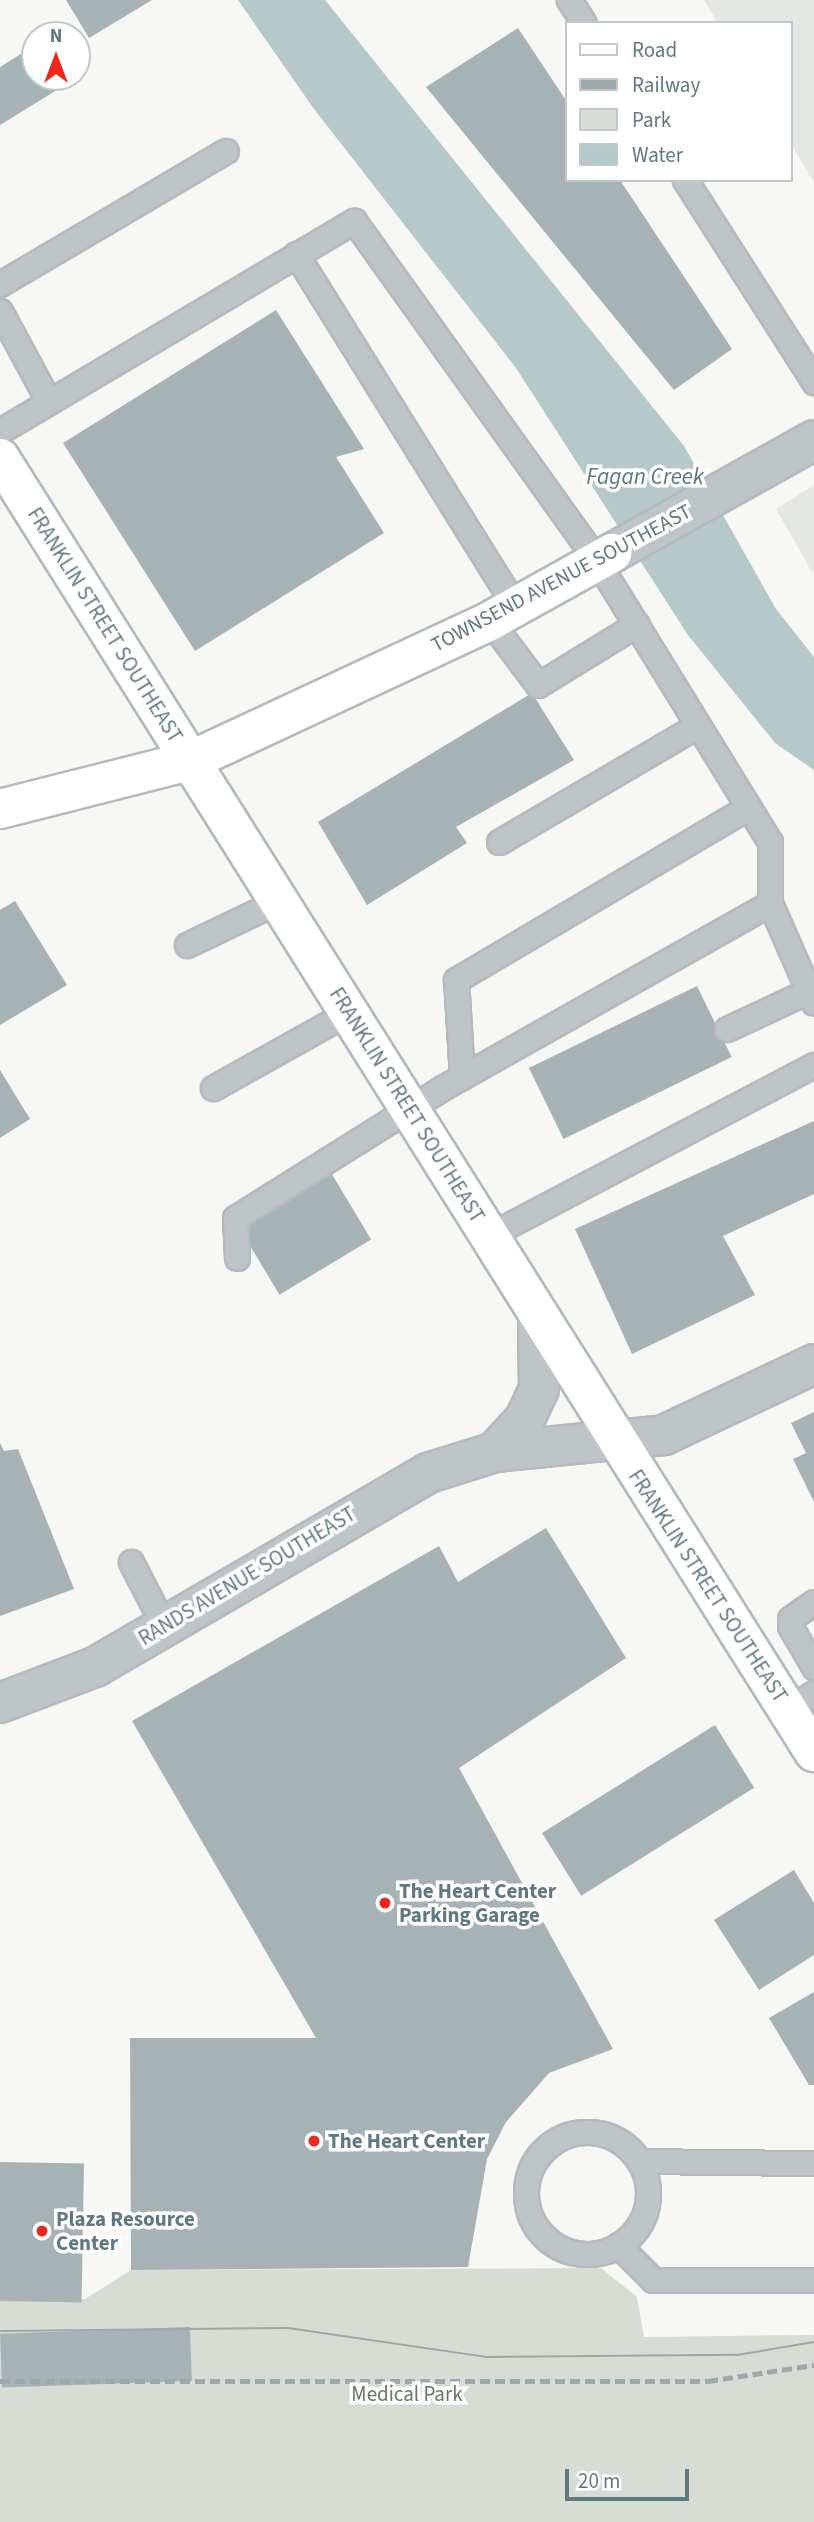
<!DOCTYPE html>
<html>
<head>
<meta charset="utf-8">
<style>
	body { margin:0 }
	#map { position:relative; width:814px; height:2522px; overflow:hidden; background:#f7f7f4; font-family:"Source Sans 3",sans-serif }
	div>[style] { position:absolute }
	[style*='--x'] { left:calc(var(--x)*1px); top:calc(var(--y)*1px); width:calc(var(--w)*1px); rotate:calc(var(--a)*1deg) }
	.built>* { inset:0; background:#e5e7e5 }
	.green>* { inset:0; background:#d8ddd3 }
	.water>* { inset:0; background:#b6c8ca }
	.building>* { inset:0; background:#a6b3b6; transform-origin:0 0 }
	.roads { filter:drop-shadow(2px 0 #b2bbbe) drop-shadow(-2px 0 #b2bbbe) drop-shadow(0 2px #b2bbbe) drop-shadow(0 -2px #b2bbbe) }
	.lane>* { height:23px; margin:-11.5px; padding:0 11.5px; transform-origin:11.5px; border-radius:11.5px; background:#bdc5c7 }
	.lane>.ring { margin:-11.5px; padding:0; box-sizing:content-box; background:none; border:23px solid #bdc5c7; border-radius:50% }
	.street>* { height:38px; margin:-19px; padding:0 19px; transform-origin:19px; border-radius:19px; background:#bdc5c7 }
	.secondary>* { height:38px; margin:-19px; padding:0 19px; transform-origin:19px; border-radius:19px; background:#fff }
	.tram>* { height:2px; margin:-1px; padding:0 1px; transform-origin:1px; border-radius:1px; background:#9da8ac }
	.rail>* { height:5px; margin-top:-2.5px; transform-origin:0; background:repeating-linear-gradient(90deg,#9da8ac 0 10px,transparent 0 15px) }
	.dots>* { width:19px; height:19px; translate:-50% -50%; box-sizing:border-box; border:4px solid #fff; border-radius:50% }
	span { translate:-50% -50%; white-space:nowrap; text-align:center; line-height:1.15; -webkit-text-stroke:7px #fff; paint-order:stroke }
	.street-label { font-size:21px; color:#607981 }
	.poi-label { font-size:21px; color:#607981; font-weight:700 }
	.left { translate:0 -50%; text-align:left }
	.park-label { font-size:21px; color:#68795f }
	.water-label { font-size:23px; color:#5a797c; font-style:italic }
	.legend { position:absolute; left:565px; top:21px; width:228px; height:161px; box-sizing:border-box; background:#fff; border:2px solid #bfc9cd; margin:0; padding:9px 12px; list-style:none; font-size:21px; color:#607981 }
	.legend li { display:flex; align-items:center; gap:14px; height:35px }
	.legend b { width:35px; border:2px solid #bfc9cd }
	.north { position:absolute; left:21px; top:21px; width:70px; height:70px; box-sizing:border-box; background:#fff; border:2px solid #bfc9cd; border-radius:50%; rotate:0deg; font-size:19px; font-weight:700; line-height:28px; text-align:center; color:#607981 }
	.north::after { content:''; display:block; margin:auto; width:24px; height:32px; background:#f0271c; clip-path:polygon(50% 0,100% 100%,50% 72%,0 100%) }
	.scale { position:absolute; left:565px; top:2469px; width:124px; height:32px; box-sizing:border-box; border:4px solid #607981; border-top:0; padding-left:9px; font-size:21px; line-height:24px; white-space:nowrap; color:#607981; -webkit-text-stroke:5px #fff; paint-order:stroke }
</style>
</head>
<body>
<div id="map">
	<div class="built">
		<div style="clip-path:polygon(704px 0,814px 0,814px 182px,791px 144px,791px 23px,718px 23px)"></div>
		<div style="clip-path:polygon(814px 485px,814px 575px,776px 509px)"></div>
	</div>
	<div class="green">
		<div style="clip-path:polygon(601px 2268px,637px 2297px,644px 2337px,814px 2335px,814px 2522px,0 2522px,0 2301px,85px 2299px,131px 2270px)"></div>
	</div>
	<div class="water">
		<div style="clip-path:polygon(238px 0,325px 0,684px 446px,776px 609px,814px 657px,814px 770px,775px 743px,688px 635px,516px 368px,314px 109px)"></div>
	</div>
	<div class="building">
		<div style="clip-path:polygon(66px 0,152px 0,89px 38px)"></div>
		<div style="clip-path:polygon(518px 28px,567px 102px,567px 180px,620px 180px,732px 349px,674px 390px,426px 87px)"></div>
		<div style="clip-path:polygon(35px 45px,35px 77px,78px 77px,0 125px,0 67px)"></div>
		<div style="clip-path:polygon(276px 310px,364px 449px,336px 457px,384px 533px,195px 651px,63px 443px)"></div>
		<div style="clip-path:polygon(532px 693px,574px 760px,456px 827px,467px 843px,367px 905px,318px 822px)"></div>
		<div style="clip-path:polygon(15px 901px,67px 985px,0 1025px,0 910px)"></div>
		<div style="left:697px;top:986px;width:79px;height:187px;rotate:64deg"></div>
		<div style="clip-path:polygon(0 1070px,30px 1119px,0 1138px)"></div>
		<div style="clip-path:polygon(814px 1121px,814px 1194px,723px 1236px,755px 1295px,632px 1354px,575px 1229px)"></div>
		<div style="left:330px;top:1171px;width:80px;height:107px;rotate:59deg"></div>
		<div style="clip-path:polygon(814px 1412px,814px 1502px,793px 1459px,806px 1453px,791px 1423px)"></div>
		<div style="clip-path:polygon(0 1443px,4px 1451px,18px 1449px,74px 1589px,0 1616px)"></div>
		<div style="clip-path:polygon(546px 1528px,626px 1658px,459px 1768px,613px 2049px,549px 2073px,506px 2122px,487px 2159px,468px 2267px,131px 2270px,130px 2038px,316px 2038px,132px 1721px,439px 1546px,458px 1582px)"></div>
		<div style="left:715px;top:1725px;width:74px;height:204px;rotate:58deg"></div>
		<div style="clip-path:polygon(794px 1870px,814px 1903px,814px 1955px,759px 1990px,714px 1920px)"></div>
		<div style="clip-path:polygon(814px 1992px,814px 2085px,809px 2085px,769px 2018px)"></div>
		<div style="left:0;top:2162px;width:84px;height:139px;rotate:1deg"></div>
		<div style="left:190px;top:2327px;width:54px;height:190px;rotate:88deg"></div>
	</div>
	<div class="roads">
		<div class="lane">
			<div style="--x:569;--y:0;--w:27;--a:57"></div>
			<div style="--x:685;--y:180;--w:240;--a:57.4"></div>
			<div style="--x:296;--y:254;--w:416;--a:58.1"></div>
			<div style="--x:0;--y:284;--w:262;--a:-30.5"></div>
			<div style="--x:0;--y:311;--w:103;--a:61.7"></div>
			<div style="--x:0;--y:431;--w:412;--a:-30.7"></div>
			<div style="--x:354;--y:221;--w:418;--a:54.4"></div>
			<div style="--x:597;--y:561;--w:330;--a:58.4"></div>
			<div style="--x:770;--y:842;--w:61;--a:90"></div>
			<div style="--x:490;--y:621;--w:80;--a:53.1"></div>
			<div style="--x:538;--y:685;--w:116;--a:-31.6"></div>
			<div style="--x:499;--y:842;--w:229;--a:-30.4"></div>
			<div style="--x:187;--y:945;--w:102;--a:-25.6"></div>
			<div style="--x:727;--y:1029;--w:89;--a:-25.1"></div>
			<div style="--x:462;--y:1077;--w:97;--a:-93.5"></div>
			<div style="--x:456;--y:980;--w:339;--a:-30.6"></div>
			<div style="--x:213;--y:1088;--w:156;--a:-29.2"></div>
			<div style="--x:488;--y:1236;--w:368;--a:-27.7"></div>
			<div style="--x:237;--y:1258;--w:40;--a:-92.9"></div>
			<div style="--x:235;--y:1218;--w:247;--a:-32.1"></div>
			<div style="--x:444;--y:1087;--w:374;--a:-29.4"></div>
			<div style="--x:770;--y:903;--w:109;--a:66.3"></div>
			<div style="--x:131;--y:1562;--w:74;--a:62.7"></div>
			<div style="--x:814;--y:1602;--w:29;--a:145"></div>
			<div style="--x:790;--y:1619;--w:7;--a:90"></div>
			<div style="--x:790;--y:1626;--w:48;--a:59.7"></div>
			<div style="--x:787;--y:1709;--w:31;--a:-31"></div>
			<div class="ring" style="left:526px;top:2132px;width:99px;height:99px"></div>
			<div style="--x:639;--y:2161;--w:175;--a:0.7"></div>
			<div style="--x:618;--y:2245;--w:49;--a:45"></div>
			<div style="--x:653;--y:2280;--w:161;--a:0"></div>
		</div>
		<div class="street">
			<div style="--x:612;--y:553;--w:231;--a:-29.2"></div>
			<div style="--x:495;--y:1452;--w:45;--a:-47.7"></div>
			<div style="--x:525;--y:1419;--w:33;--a:-65"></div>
			<div style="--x:539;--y:1389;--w:72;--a:-90.8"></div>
			<div style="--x:0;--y:1703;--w:102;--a:-20.8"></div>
			<div style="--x:95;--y:1667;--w:385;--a:-30.2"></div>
			<div style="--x:428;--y:1473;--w:70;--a:-17.4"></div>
			<div style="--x:495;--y:1452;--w:170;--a:-5.7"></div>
			<div style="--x:664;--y:1435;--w:166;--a:-25.3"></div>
		</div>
		<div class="secondary">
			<div style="--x:0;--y:458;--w:1529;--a:57.83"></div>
			<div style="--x:0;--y:809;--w:196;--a:-14.2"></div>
			<div style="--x:190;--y:761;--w:331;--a:-25"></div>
			<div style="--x:490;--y:621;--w:140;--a:-29.1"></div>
		</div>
	</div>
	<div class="tram">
		<div style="--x:0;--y:2331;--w:288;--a:-0.6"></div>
		<div style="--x:288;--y:2328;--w:200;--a:8.3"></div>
		<div style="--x:486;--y:2357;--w:251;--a:-0.5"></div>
		<div style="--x:737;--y:2355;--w:78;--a:-9.6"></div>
	</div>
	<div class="rail">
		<div style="--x:0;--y:2381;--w:708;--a:0"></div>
		<div style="--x:708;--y:2381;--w:107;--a:-8.6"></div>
	</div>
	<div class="dots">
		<div style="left:385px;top:1903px;background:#f0271c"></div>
		<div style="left:314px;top:2141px;background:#f0271c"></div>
		<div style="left:42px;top:2231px;background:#f0271c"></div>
	</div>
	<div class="street-label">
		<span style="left:561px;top:578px;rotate:-28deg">TOWNSEND AVENUE SOUTHEAST</span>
		<span style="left:105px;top:625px;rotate:58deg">FRANKLIN STREET SOUTHEAST</span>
		<span style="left:407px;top:1105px;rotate:58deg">FRANKLIN STREET SOUTHEAST</span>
		<span style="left:247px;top:1576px;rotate:-31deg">RANDS AVENUE SOUTHEAST</span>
		<span style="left:708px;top:1586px;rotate:57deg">FRANKLIN STREET SOUTHEAST</span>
	</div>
	<div class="poi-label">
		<span class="left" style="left:399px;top:1903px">The Heart Center<br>Parking Garage</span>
		<span class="left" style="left:328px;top:2141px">The Heart Center</span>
		<span class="left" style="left:56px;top:2231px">Plaza Resource<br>Center</span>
	</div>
	<div class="park-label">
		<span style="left:407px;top:2394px">Medical Park</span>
	</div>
	<div class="water-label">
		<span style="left:645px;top:477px">Fagan Creek</span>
	</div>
	<ul class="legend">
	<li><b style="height:9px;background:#fff"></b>Road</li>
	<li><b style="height:9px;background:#9da8ac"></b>Railway</li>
	<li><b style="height:19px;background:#d8ddd3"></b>Park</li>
	<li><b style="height:19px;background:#b6c8ca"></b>Water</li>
	</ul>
	<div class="north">N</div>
	<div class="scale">20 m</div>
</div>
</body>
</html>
